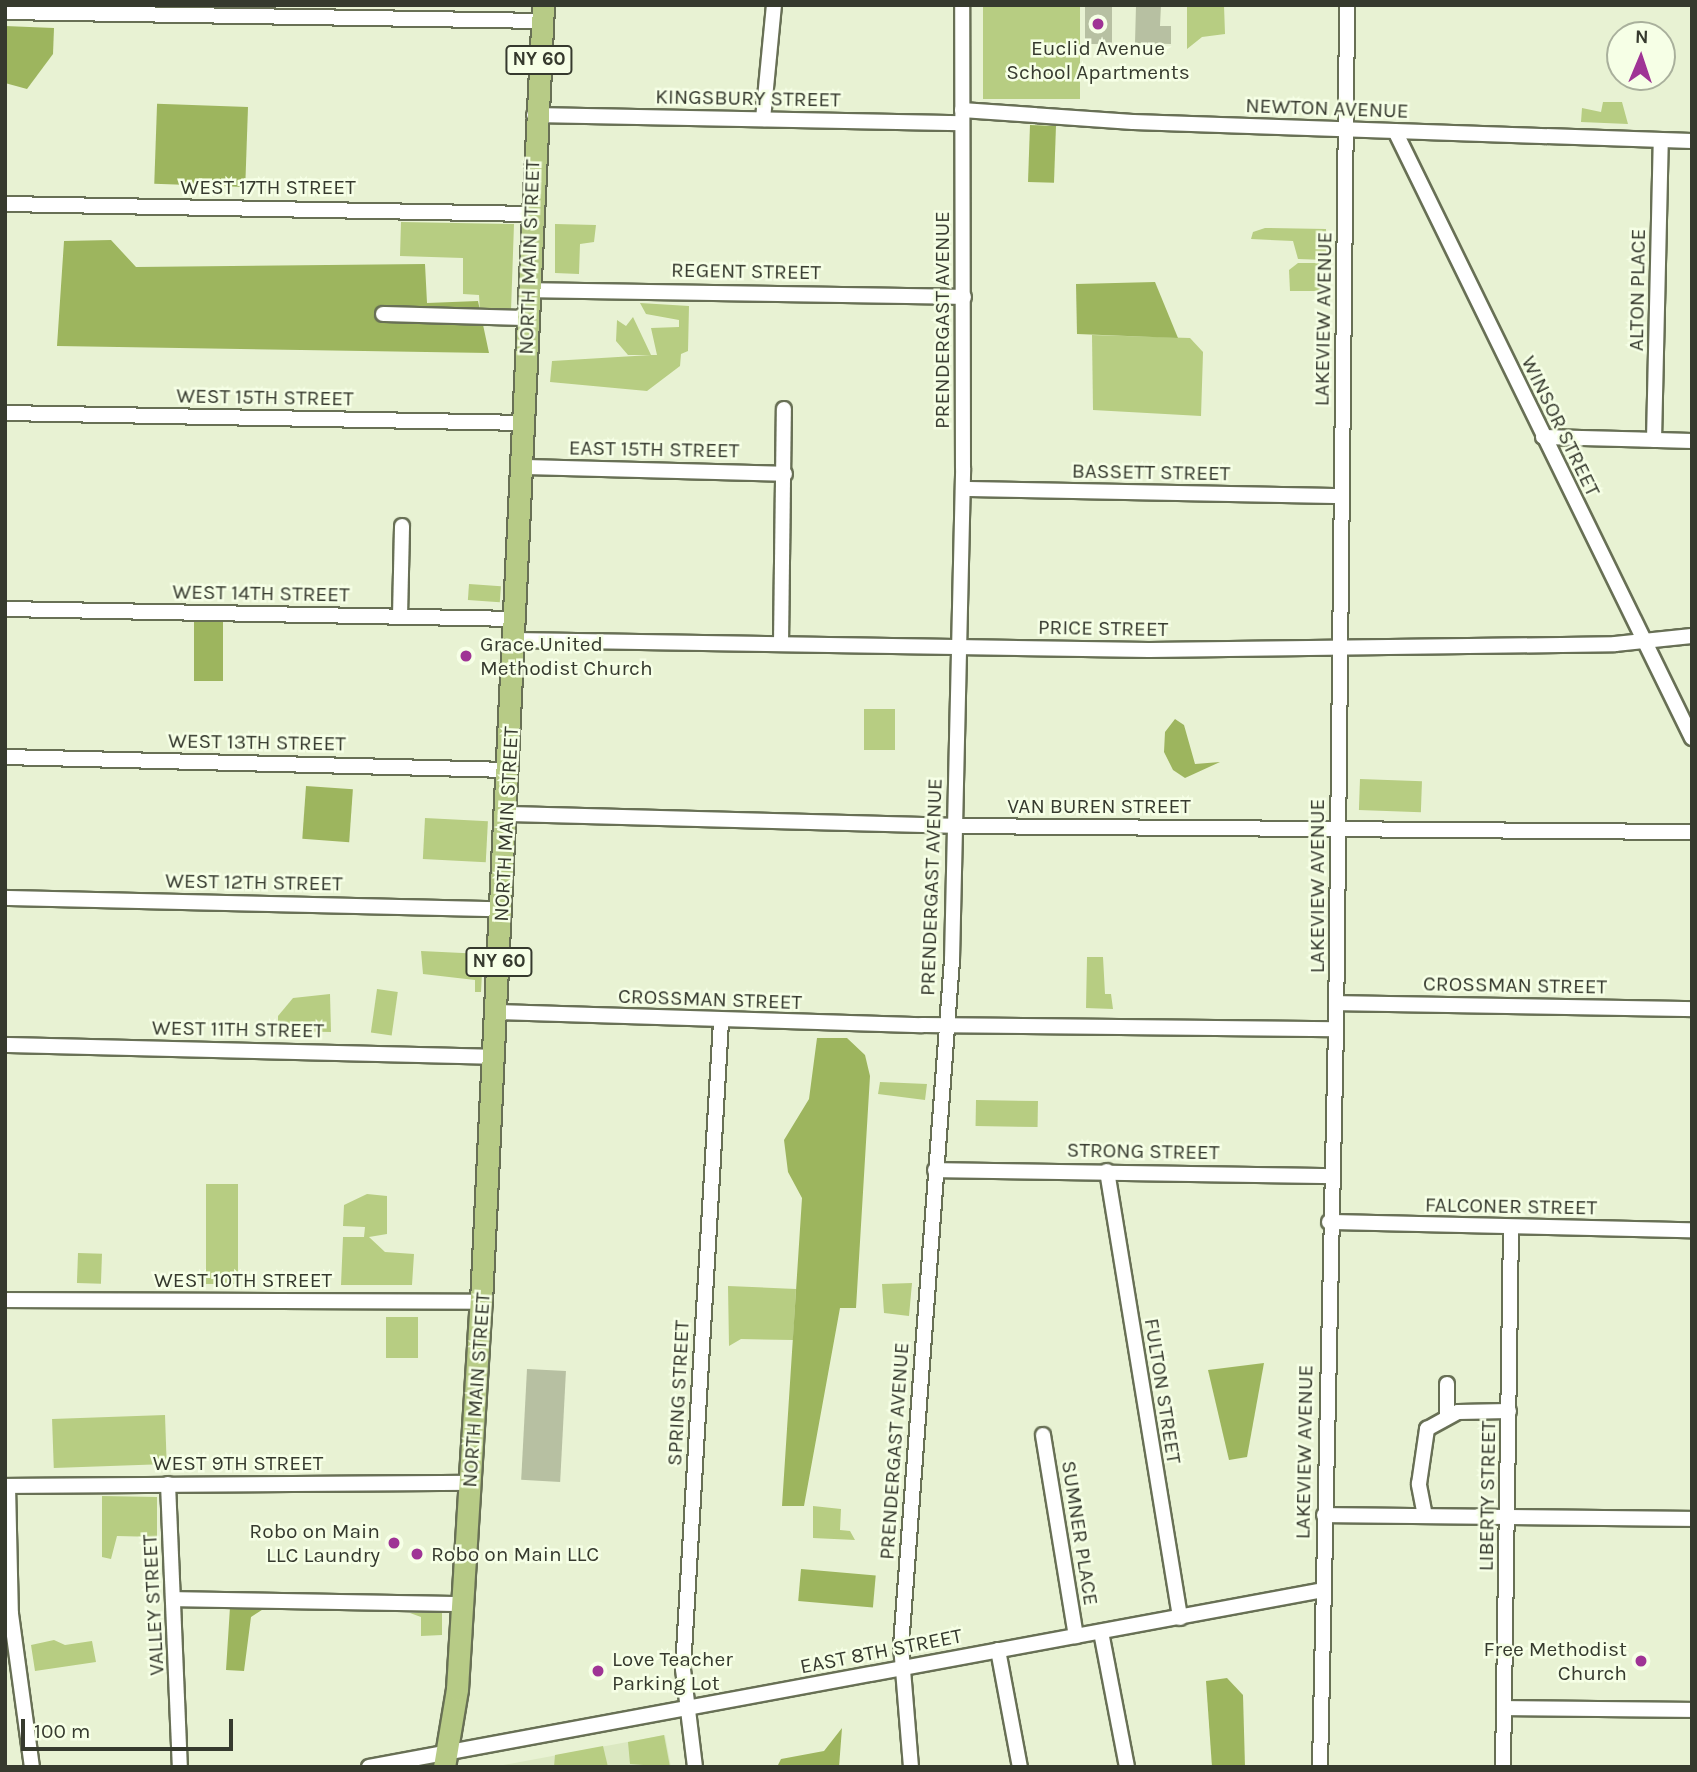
<!DOCTYPE html>
<html>
<head>
<meta charset="utf-8">
<style>
	body { margin:0 }
	#map { position:relative; width:1697px; height:1772px; overflow:hidden; background:#e8f2d3; font-family:Karla,sans-serif }
	div>[style] { position:absolute }
	[style*='--x'] { left:calc(var(--x)*1px); top:calc(var(--y)*1px); width:calc(var(--w)*1px); rotate:calc(var(--a)*1deg) }
	.built>* { inset:0; background:#dbe8c1 }
	.green>* { inset:0; background:#b7cd82; transform-origin:0 0 }
	.forest>* { inset:0; background:#9db55e; transform-origin:0 0 }
	.building>* { inset:0; background:#b7c0a2; transform-origin:0 0 }
	.roads { filter:drop-shadow(2px 0 #687055) drop-shadow(-2px 0 #687055) drop-shadow(0 2px #687055) drop-shadow(0 -2px #687055) }
	.minor>* { height:14px; margin:-7px; padding:0 7px; transform-origin:7px; border-radius:7px; background:#fff }
	.highway>* { height:21px; margin:-10.5px; padding:0 10.5px; transform-origin:10.5px; border-radius:10.5px; background:#b7cb86 }
	.dots>* { width:19px; height:19px; translate:-50% -50%; box-sizing:border-box; border:4px solid #f6ffe6; border-radius:50% }
	span { translate:-50% -50%; white-space:nowrap; text-align:center; line-height:1.15; -webkit-text-stroke:5px #f6ffe6; paint-order:stroke }
	.shield-label span { padding:2px 5px; background:#f6ffe6; border:2px solid; border-radius:5px; -webkit-text-stroke-width:0 }
	.shield-label { font-size:19px; color:#363a2e; font-weight:700 }
	.poi-label { font-size:21px; color:#363a2e }
	.left { translate:0 -50%; text-align:left }
	.right { translate:-100% -50%; text-align:right }
	.street-label { font-size:21px; color:#363a2e }
	.frame { position:absolute; inset:0; border:7px solid #363a2e; pointer-events:none }
	.north { position:absolute; left:1606px; top:21px; width:70px; height:70px; box-sizing:border-box; background:#f6ffe6; border:2px solid #a9b09c; border-radius:50%; rotate:2deg; font-size:19px; font-weight:700; line-height:28px; text-align:center; color:#363a2e }
	.north::after { content:''; display:block; margin:auto; width:24px; height:32px; background:#9f3495; clip-path:polygon(50% 0,100% 100%,50% 72%,0 100%) }
	.scale { position:absolute; left:21px; top:1719px; width:212px; height:32px; box-sizing:border-box; border:4px solid #363a2e; border-top:0; padding-left:9px; font-size:21px; line-height:24px; white-space:nowrap; color:#363a2e; -webkit-text-stroke:5px #f6ffe6; paint-order:stroke }
</style>
</head>
<body>
<div id="map">
	<div class="built">
		<div style="clip-path:polygon(665px 1735px,671px 1767px,498px 1766px)"></div>
	</div>
	<div class="green">
		<div style="left:983px;top:5px;width:97px;height:94px"></div>
		<div style="clip-path:polygon(1187px 5px,1224px 5px,1225px 34px,1202px 37px,1187px 49px)"></div>
		<div style="clip-path:polygon(1603px 102px,1622px 102px,1628px 124px,1581px 122px,1582px 108px,1601px 112px)"></div>
		<div style="clip-path:polygon(401px 222px,514px 224px,511px 311px,480px 313px,479px 295px,463px 294px,463px 258px,400px 256px)"></div>
		<div style="clip-path:polygon(555px 224px,596px 225px,594px 242px,580px 244px,579px 274px,555px 273px)"></div>
		<div style="clip-path:polygon(1265px 228px,1326px 229px,1326px 260px,1298px 259px,1293px 241px,1251px 239px,1253px 232px)"></div>
		<div style="clip-path:polygon(1298px 263px,1326px 263px,1327px 291px,1290px 291px,1289px 270px)"></div>
		<div style="clip-path:polygon(640px 303px,689px 306px,688px 351px,681px 354px,680px 366px,647px 391px,550px 382px,552px 361px,651px 355px,628px 355px,616px 341px,617px 320px,626px 326px,633px 317px,651px 355px,657px 355px,651px 328px,679px 327px,679px 320px,646px 314px)"></div>
		<div style="clip-path:polygon(1092px 335px,1190px 338px,1203px 352px,1201px 416px,1093px 410px)"></div>
		<div style="left:469px;top:584px;width:32px;height:16px;rotate:4deg"></div>
		<div style="left:864px;top:709px;width:31px;height:41px"></div>
		<div style="left:1360px;top:779px;width:62px;height:31px;rotate:2deg"></div>
		<div style="left:425px;top:818px;width:63px;height:41px;rotate:3deg"></div>
		<div style="clip-path:polygon(421px 951px,483px 954px,481px 992px,475px 992px,475px 980px,423px 974px)"></div>
		<div style="clip-path:polygon(1087px 957px,1103px 957px,1105px 994px,1111px 994px,1113px 1009px,1086px 1008px)"></div>
		<div style="left:377px;top:989px;width:21px;height:44px;rotate:8deg"></div>
		<div style="clip-path:polygon(330px 994px,331px 1032px,278px 1031px,278px 1016px,293px 998px)"></div>
		<div style="clip-path:polygon(880px 1082px,927px 1084px,925px 1100px,878px 1094px)"></div>
		<div style="left:976px;top:1100px;width:62px;height:26px;rotate:1deg"></div>
		<div style="left:206px;top:1184px;width:32px;height:100px"></div>
		<div style="clip-path:polygon(367px 1194px,387px 1196px,387px 1234px,369px 1237px,385px 1252px,414px 1254px,412px 1285px,341px 1285px,343px 1237px,364px 1237px,365px 1227px,343px 1226px,344px 1205px)"></div>
		<div style="left:78px;top:1253px;width:24px;height:30px;rotate:2deg"></div>
		<div style="clip-path:polygon(912px 1283px,909px 1316px,884px 1313px,882px 1284px)"></div>
		<div style="clip-path:polygon(728px 1286px,796px 1289px,793px 1340px,741px 1339px,729px 1346px)"></div>
		<div style="left:386px;top:1317px;width:32px;height:41px"></div>
		<div style="left:165px;top:1415px;width:49px;height:113px;rotate:88deg"></div>
		<div style="clip-path:polygon(102px 1496px,157px 1497px,157px 1537px,117px 1536px,111px 1559px,102px 1557px)"></div>
		<div style="clip-path:polygon(813px 1506px,841px 1509px,840px 1530px,850px 1531px,855px 1540px,813px 1538px)"></div>
		<div style="clip-path:polygon(410px 1613px,442px 1613px,442px 1635px,421px 1636px,421px 1617px)"></div>
		<div style="clip-path:polygon(54px 1640px,65px 1645px,92px 1641px,96px 1662px,35px 1671px,31px 1645px)"></div>
		<div style="clip-path:polygon(664px 1735px,670px 1767px,630px 1764px,628px 1742px)"></div>
		<div style="clip-path:polygon(603px 1746px,608px 1767px,554px 1767px,555px 1755px)"></div>
	</div>
	<div class="forest">
		<div style="clip-path:polygon(5px 26px,54px 28px,53px 54px,27px 89px,5px 83px)"></div>
		<div style="left:248px;top:107px;width:80px;height:91px;rotate:92deg"></div>
		<div style="left:1030px;top:125px;width:26px;height:57px;rotate:2deg"></div>
		<div style="clip-path:polygon(111px 240px,136px 267px,425px 264px,427px 303px,478px 301px,489px 353px,57px 346px,64px 241px)"></div>
		<div style="clip-path:polygon(1155px 282px,1178px 338px,1077px 334px,1076px 284px)"></div>
		<div style="left:194px;top:620px;width:29px;height:61px"></div>
		<div style="clip-path:polygon(1175px 719px,1184px 725px,1195px 764px,1220px 762px,1185px 778px,1173px 770px,1164px 752px,1165px 732px)"></div>
		<div style="left:306px;top:786px;width:47px;height:53px;rotate:4deg"></div>
		<div style="clip-path:polygon(817px 1038px,847px 1038px,865px 1055px,870px 1076px,856px 1308px,840px 1308px,804px 1506px,782px 1506px,802px 1198px,788px 1172px,784px 1140px,809px 1099px)"></div>
		<div style="clip-path:polygon(1264px 1363px,1247px 1457px,1229px 1460px,1208px 1370px)"></div>
		<div style="left:801px;top:1569px;width:75px;height:32px;rotate:5deg"></div>
		<div style="clip-path:polygon(230px 1607px,265px 1608px,251px 1617px,244px 1671px,226px 1670px)"></div>
		<div style="clip-path:polygon(1227px 1678px,1243px 1695px,1245px 1767px,1212px 1767px,1206px 1681px)"></div>
		<div style="clip-path:polygon(842px 1728px,839px 1767px,777px 1767px,781px 1759px,824px 1751px)"></div>
	</div>
	<div class="building">
		<div style="left:1085px;top:5px;width:27px;height:39px"></div>
		<div style="clip-path:polygon(1136px 5px,1161px 5px,1160px 26px,1171px 26px,1171px 44px,1135px 43px)"></div>
		<div style="left:527px;top:1369px;width:39px;height:111px;rotate:3deg"></div>
	</div>
	<div class="roads">
		<div class="minor">
			<div style="--x:5;--y:12;--w:537;--a:0.96"></div>
			<div style="--x:962;--y:110;--w:171;--a:4"></div>
			<div style="--x:1133;--y:122;--w:559;--a:1.95"></div>
			<div style="--x:534;--y:115;--w:428;--a:1.1"></div>
			<div style="--x:763;--y:119;--w:115;--a:-84.5"></div>
			<div style="--x:1395;--y:131;--w:676;--a:63.93"></div>
			<div style="--x:5;--y:204;--w:525;--a:1.09"></div>
			<div style="--x:527;--y:290;--w:437;--a:0.9"></div>
			<div style="--x:383;--y:314;--w:143;--a:1.6"></div>
			<div style="--x:5;--y:413;--w:519;--a:1.1"></div>
			<div style="--x:1543;--y:437;--w:149;--a:1.5"></div>
			<div style="--x:1654;--y:440;--w:300;--a:-88.7"></div>
			<div style="--x:523;--y:467;--w:262;--a:1.5"></div>
			<div style="--x:963;--y:489;--w:377;--a:1.1"></div>
			<div style="--x:5;--y:609;--w:510;--a:1.12"></div>
			<div style="--x:400;--y:616;--w:90;--a:-88.7"></div>
			<div style="--x:514;--y:640;--w:635;--a:0.9"></div>
			<div style="--x:1149;--y:650;--w:466;--a:-0.7"></div>
			<div style="--x:1615;--y:644;--w:77;--a:-5.9"></div>
			<div style="--x:781;--y:644;--w:235;--a:-89.3"></div>
			<div style="--x:5;--y:757;--w:504;--a:1.48"></div>
			<div style="--x:507;--y:814;--w:447;--a:1.5"></div>
			<div style="--x:954;--y:826;--w:738;--a:0.47"></div>
			<div style="--x:5;--y:898;--w:496;--a:1.3"></div>
			<div style="--x:1337;--y:1003;--w:355;--a:1"></div>
			<div style="--x:497;--y:1012;--w:425;--a:1.8"></div>
			<div style="--x:922;--y:1025;--w:414;--a:0.6"></div>
			<div style="--x:5;--y:1045;--w:489;--a:1.4"></div>
			<div style="--x:935;--y:1170;--w:396;--a:0.9"></div>
			<div style="--x:1107;--y:1171;--w:453;--a:80.7"></div>
			<div style="--x:1329;--y:1222;--w:363;--a:1.3"></div>
			<div style="--x:5;--y:1300;--w:476;--a:0.2"></div>
			<div style="--x:1447;--y:1416;--w:32;--a:-90"></div>
			<div style="--x:1043;--y:1435;--w:204;--a:80.7"></div>
			<div style="--x:168;--y:1484;--w:283;--a:87.6"></div>
			<div style="--x:5;--y:1486;--w:465;--a:-0.4"></div>
			<div style="--x:8;--y:1486;--w:128;--a:88.7"></div>
			<div style="--x:11;--y:1614;--w:154;--a:82.2"></div>
			<div style="--x:1324;--y:1515;--w:368;--a:0.6"></div>
			<div style="--x:1425;--y:1516;--w:33;--a:-101"></div>
			<div style="--x:1419;--y:1484;--w:56;--a:-81.7"></div>
			<div style="--x:1427;--y:1429;--w:35;--a:-29"></div>
			<div style="--x:1458;--y:1412;--w:51;--a:-1.1"></div>
			<div style="--x:174;--y:1599;--w:288;--a:1"></div>
			<div style="--x:1101;--y:1632;--w:137;--a:79.1"></div>
			<div style="--x:998;--y:1650;--w:119;--a:79.4"></div>
			<div style="--x:1504;--y:1708;--w:188;--a:0.6"></div>
			<div style="--x:369;--y:1767;--w:970;--a:-10.51"></div>
			<div style="--x:695;--y:1767;--w:99;--a:-97"></div>
			<div style="--x:683;--y:1669;--w:649;--a:-86.64"></div>
			<div style="--x:911;--y:1767;--w:121;--a:-94.7"></div>
			<div style="--x:901;--y:1646;--w:688;--a:-85.75"></div>
			<div style="--x:952;--y:960;--w:492;--a:-88.7"></div>
			<div style="--x:963;--y:468;--w:463;--a:-90.1"></div>
			<div style="--x:1320;--y:1767;--w:738;--a:-88.76"></div>
			<div style="--x:1336;--y:1029;--w:1024;--a:-89.38"></div>
			<div style="--x:1503;--y:1767;--w:540;--a:-89.15"></div>
		</div>
		<div class="highway">
			<div style="--x:444;--y:1767;--w:79;--a:-80.5"></div>
			<div style="--x:457;--y:1689;--w:388;--a:-86.5"></div>
			<div style="--x:481;--y:1302;--w:1298;--a:-87.26"></div>
		</div>
	</div>
	<div class="dots">
		<div style="left:1098px;top:24px;background:#9f3495"></div>
		<div style="left:466px;top:656px;background:#9f3495"></div>
		<div style="left:394px;top:1543px;background:#9f3495"></div>
		<div style="left:417px;top:1554px;background:#9f3495"></div>
		<div style="left:1641px;top:1661px;background:#9f3495"></div>
		<div style="left:598px;top:1671px;background:#9f3495"></div>
	</div>
	<div class="shield-label">
		<span style="left:539px;top:60px">NY 60</span>
		<span style="left:499px;top:962px">NY 60</span>
	</div>
	<div class="poi-label">
		<span style="left:1098px;top:60px">Euclid Avenue<br>School Apartments</span>
		<span class="left" style="left:480px;top:656px">Grace United<br>Methodist Church</span>
		<span class="right" style="left:380px;top:1543px">Robo on Main<br>LLC Laundry</span>
		<span class="left" style="left:431px;top:1554px">Robo on Main LLC</span>
		<span class="right" style="left:1627px;top:1661px">Free Methodist<br>Church</span>
		<span class="left" style="left:612px;top:1671px">Love Teacher<br>Parking Lot</span>
	</div>
	<div class="street-label">
		<span style="left:748px;top:98px;rotate:1deg">KINGSBURY STREET</span>
		<span style="left:1327px;top:108px;rotate:2deg">NEWTON AVENUE</span>
		<span style="left:268px;top:187px">WEST 17TH STREET</span>
		<span style="left:529px;top:257px;rotate:-88deg">NORTH MAIN STREET</span>
		<span style="left:746px;top:271px;rotate:1deg">REGENT STREET</span>
		<span style="left:1637px;top:290px;rotate:-89deg">ALTON PLACE</span>
		<span style="left:1323px;top:319px;rotate:-89deg">LAKEVIEW AVENUE</span>
		<span style="left:942px;top:320px;rotate:-90deg">PRENDERGAST AVENUE</span>
		<span style="left:265px;top:397px;rotate:1deg">WEST 15TH STREET</span>
		<span style="left:1561px;top:426px;rotate:64deg">WINSOR STREET</span>
		<span style="left:654px;top:449px;rotate:1deg">EAST 15TH STREET</span>
		<span style="left:1151px;top:472px;rotate:1deg">BASSETT STREET</span>
		<span style="left:261px;top:593px;rotate:1deg">WEST 14TH STREET</span>
		<span style="left:1103px;top:628px;rotate:1deg">PRICE STREET</span>
		<span style="left:257px;top:742px;rotate:1deg">WEST 13TH STREET</span>
		<span style="left:1099px;top:806px">VAN BUREN STREET</span>
		<span style="left:506px;top:824px;rotate:-87deg">NORTH MAIN STREET</span>
		<span style="left:254px;top:882px;rotate:1deg">WEST 12TH STREET</span>
		<span style="left:1317px;top:886px;rotate:-90deg">LAKEVIEW AVENUE</span>
		<span style="left:931px;top:887px;rotate:-88deg">PRENDERGAST AVENUE</span>
		<span style="left:1515px;top:985px;rotate:1deg">CROSSMAN STREET</span>
		<span style="left:710px;top:999px;rotate:2deg">CROSSMAN STREET</span>
		<span style="left:238px;top:1029px;rotate:1deg">WEST 11TH STREET</span>
		<span style="left:1143px;top:1151px;rotate:1deg">STRONG STREET</span>
		<span style="left:1511px;top:1206px;rotate:1deg">FALCONER STREET</span>
		<span style="left:243px;top:1280px">WEST 10TH STREET</span>
		<span style="left:476px;top:1390px;rotate:-86deg">NORTH MAIN STREET</span>
		<span style="left:1163px;top:1391px;rotate:81deg">FULTON STREET</span>
		<span style="left:678px;top:1393px;rotate:-87deg">SPRING STREET</span>
		<span style="left:894px;top:1451px;rotate:-86deg">PRENDERGAST AVENUE</span>
		<span style="left:1304px;top:1452px;rotate:-89deg">LAKEVIEW AVENUE</span>
		<span style="left:238px;top:1463px">WEST 9TH STREET</span>
		<span style="left:1487px;top:1496px;rotate:-89deg">LIBERTY STREET</span>
		<span style="left:1080px;top:1533px;rotate:81deg">SUMNER PLACE</span>
		<span style="left:153px;top:1605px;rotate:-93deg">VALLEY STREET</span>
		<span style="left:881px;top:1651px;rotate:-11deg">EAST 8TH STREET</span>
	</div>
	<div class="frame"></div>
	<div class="north">N</div>
	<div class="scale">100 m</div>
</div>
</body>
</html>
